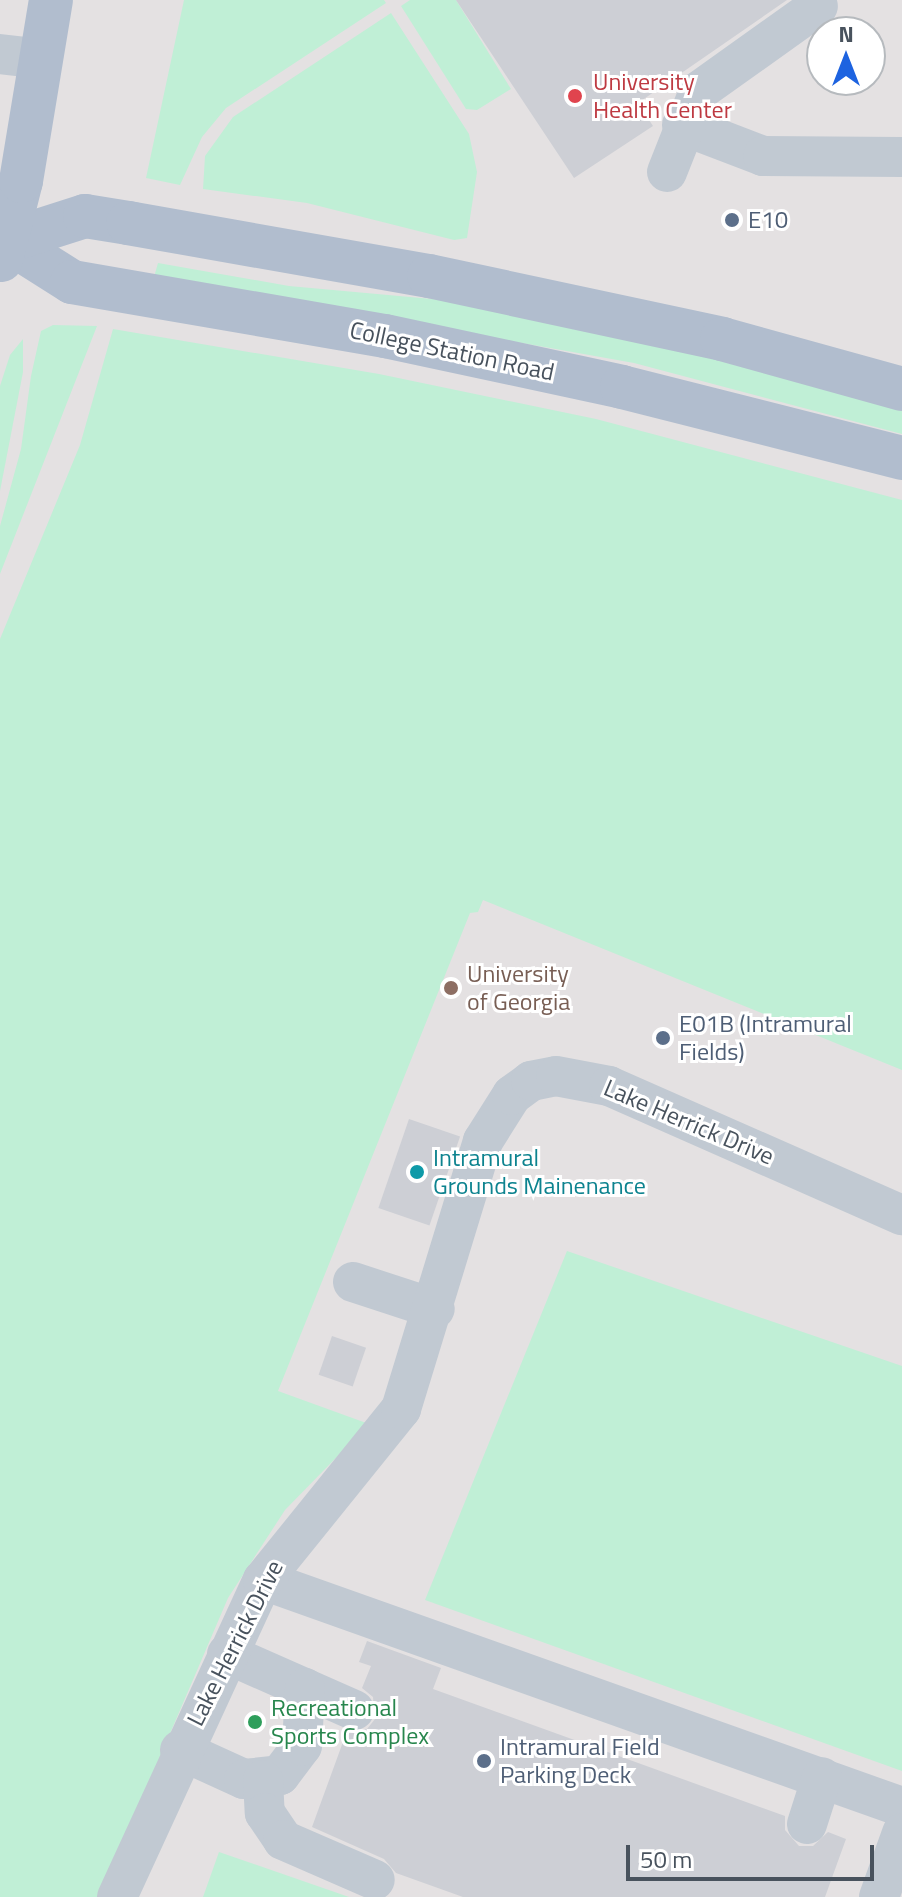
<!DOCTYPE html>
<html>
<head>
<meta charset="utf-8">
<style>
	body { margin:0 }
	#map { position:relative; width:902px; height:1897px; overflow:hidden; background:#f3f0f0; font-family:"Titillium Web",sans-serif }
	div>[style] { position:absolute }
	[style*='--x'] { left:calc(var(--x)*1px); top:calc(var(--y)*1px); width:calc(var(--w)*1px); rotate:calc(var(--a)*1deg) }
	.education>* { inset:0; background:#e4e1e2 }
	.green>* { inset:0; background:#c0efd6 }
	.building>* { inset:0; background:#cdcfd5; transform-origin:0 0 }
	.minor>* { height:40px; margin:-20px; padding:0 20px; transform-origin:20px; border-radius:20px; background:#c1c9d2 }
	.major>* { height:44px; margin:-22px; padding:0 22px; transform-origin:22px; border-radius:22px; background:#b1bdce }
	.dots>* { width:22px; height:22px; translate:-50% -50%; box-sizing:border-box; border:4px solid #fff; border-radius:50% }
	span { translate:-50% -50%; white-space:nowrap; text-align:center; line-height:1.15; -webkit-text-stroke:6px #fff; paint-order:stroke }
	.health-label { font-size:24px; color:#be3a42 }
	.left { translate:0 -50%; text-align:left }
	.service-label { font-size:24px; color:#4e5e75 }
	.street-label { font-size:24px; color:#48525d }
	.education-label { font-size:24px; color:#785e54 }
	.culture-label { font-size:24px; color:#0d838f }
	.leisure-label { font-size:24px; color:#27864d }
	.north { position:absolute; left:806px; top:16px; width:80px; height:80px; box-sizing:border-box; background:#fff; border:2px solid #b6babe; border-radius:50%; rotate:0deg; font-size:22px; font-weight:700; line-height:32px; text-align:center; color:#48525d }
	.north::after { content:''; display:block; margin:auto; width:28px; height:36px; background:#1d63e0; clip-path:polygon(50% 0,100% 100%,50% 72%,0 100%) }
	.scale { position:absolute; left:626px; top:1845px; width:248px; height:36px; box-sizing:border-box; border:4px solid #48525d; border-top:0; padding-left:10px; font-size:24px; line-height:28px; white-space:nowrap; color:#48525d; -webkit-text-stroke:6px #fff; paint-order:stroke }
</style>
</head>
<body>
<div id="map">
	<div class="education">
		<div style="clip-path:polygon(evenodd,0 0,902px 0,902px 1897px,0 1897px,0 0,822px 32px,870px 32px,870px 80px,822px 80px,822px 32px)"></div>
	</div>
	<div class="green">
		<div style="clip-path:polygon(184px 0,384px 0,386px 3px,226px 108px,202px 137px,180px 185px,146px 178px)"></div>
		<div style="clip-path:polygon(410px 0,456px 0,511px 89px,477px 110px,466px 109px,401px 6px)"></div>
		<div style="clip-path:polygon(391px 13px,469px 134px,477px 172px,467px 238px,454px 240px,307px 203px,203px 189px,205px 156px,233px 117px)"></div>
		<div style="clip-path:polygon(158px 263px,289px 286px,443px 300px,691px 353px,902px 410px,902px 434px,634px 363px,154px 277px)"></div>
		<div style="clip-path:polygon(53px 325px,97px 326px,0 574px,0 526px,21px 449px,31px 376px,41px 331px)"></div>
		<div style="clip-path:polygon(113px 329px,379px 374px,596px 419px,902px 500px,902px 1070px,483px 900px,478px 912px,470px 913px,278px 1391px,369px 1424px,285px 1510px,228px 1598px,100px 1897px,0 1897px,0 639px,80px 445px)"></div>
		<div style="clip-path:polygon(23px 339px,23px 372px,0 491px,0 386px,10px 355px)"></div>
		<div style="clip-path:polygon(567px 1251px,902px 1366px,902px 1771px,425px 1600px)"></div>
		<div style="clip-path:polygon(219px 1852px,349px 1897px,203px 1897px)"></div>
	</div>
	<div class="building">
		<div style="clip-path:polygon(456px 0,787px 0,638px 103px,653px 126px,574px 178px)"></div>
		<div style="left:409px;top:1119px;width:54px;height:94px;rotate:19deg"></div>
		<div style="left:332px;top:1336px;width:36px;height:41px;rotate:19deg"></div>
		<div style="clip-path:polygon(367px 1641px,441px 1668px,433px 1689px,785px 1816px,785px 1830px,799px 1846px,813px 1846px,828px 1832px,846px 1839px,825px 1897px,463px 1897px,396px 1873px,384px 1859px,312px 1827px,347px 1731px,367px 1729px,375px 1719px,373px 1697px,362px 1688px,371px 1666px,359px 1662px)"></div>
	</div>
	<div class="minor">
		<div style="--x:0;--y:54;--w:42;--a:6.8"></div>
		<div style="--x:682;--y:125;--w:87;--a:20.9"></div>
		<div style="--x:763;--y:156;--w:139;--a:0.4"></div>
		<div style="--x:667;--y:172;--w:87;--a:-68.4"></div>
		<div style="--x:699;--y:91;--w:146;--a:-35.5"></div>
		<div style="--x:353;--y:1282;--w:86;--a:18.2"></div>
		<div style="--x:263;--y:1580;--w:678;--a:19.56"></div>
		<div style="--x:227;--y:1654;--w:139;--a:23.8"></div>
		<div style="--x:180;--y:1750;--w:70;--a:24.4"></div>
		<div style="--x:244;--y:1779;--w:36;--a:-6"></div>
		<div style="--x:280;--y:1775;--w:36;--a:-53"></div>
		<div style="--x:302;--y:1746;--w:58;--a:-87"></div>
		<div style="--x:263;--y:1780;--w:33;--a:87"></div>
		<div style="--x:265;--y:1813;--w:32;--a:56"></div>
		<div style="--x:283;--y:1840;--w:100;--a:23.5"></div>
		<div style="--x:807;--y:1824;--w:49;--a:-72.3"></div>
		<div style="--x:117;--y:1897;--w:349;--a:-65.3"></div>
		<div style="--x:263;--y:1580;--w:220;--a:-51.1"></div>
		<div style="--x:401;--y:1409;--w:280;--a:-73"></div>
		<div style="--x:483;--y:1141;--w:54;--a:-57.8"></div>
		<div style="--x:512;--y:1095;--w:24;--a:-36"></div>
		<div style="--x:531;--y:1081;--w:25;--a:-11"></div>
		<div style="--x:556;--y:1076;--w:54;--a:10.7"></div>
		<div style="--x:609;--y:1086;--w:320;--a:23.8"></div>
		<div style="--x:879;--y:1897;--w:68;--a:-70.2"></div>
	</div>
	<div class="major">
		<div style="--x:7;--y:241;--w:77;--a:32.2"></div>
		<div style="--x:72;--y:282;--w:318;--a:9.8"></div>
		<div style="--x:385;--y:336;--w:242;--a:12.1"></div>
		<div style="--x:622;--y:387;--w:289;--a:14.2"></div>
		<div style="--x:7;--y:241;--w:82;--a:-17.8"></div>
		<div style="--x:85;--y:216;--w:44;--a:9.2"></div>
		<div style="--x:128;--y:223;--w:306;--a:10"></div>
		<div style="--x:429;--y:276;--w:300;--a:12.1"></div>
		<div style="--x:722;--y:339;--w:187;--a:15.5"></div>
		<div style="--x:1;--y:260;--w:81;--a:-75.8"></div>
		<div style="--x:21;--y:181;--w:183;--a:-80.6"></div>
	</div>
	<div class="dots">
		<div style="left:575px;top:96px;background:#e0444e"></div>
		<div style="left:732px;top:220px;background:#5c6f8a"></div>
		<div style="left:451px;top:988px;background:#8d6e63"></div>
		<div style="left:663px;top:1038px;background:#5c6f8a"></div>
		<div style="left:417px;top:1172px;background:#0f9aa8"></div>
		<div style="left:255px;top:1722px;background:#2e9e5b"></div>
		<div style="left:484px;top:1761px;background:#5c6f8a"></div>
	</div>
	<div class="health-label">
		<span class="left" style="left:593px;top:96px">University<br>Health Center</span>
	</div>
	<div class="service-label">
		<span class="left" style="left:748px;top:220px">E10</span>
		<span class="left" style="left:679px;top:1038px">E01B (Intramural<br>Fields)</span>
		<span class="left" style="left:500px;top:1761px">Intramural Field<br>Parking Deck</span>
	</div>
	<div class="street-label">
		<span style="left:452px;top:351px;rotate:12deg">College Station Road</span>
		<span style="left:689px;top:1122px;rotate:23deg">Lake Herrick Drive</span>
		<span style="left:235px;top:1643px;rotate:-63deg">Lake Herrick Drive</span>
	</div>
	<div class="education-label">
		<span class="left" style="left:467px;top:988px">University<br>of Georgia</span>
	</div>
	<div class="culture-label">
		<span class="left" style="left:433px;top:1172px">Intramural<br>Grounds Mainenance</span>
	</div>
	<div class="leisure-label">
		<span class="left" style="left:271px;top:1722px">Recreational<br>Sports Complex</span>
	</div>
	<div class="north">N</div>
	<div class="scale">50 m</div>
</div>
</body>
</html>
